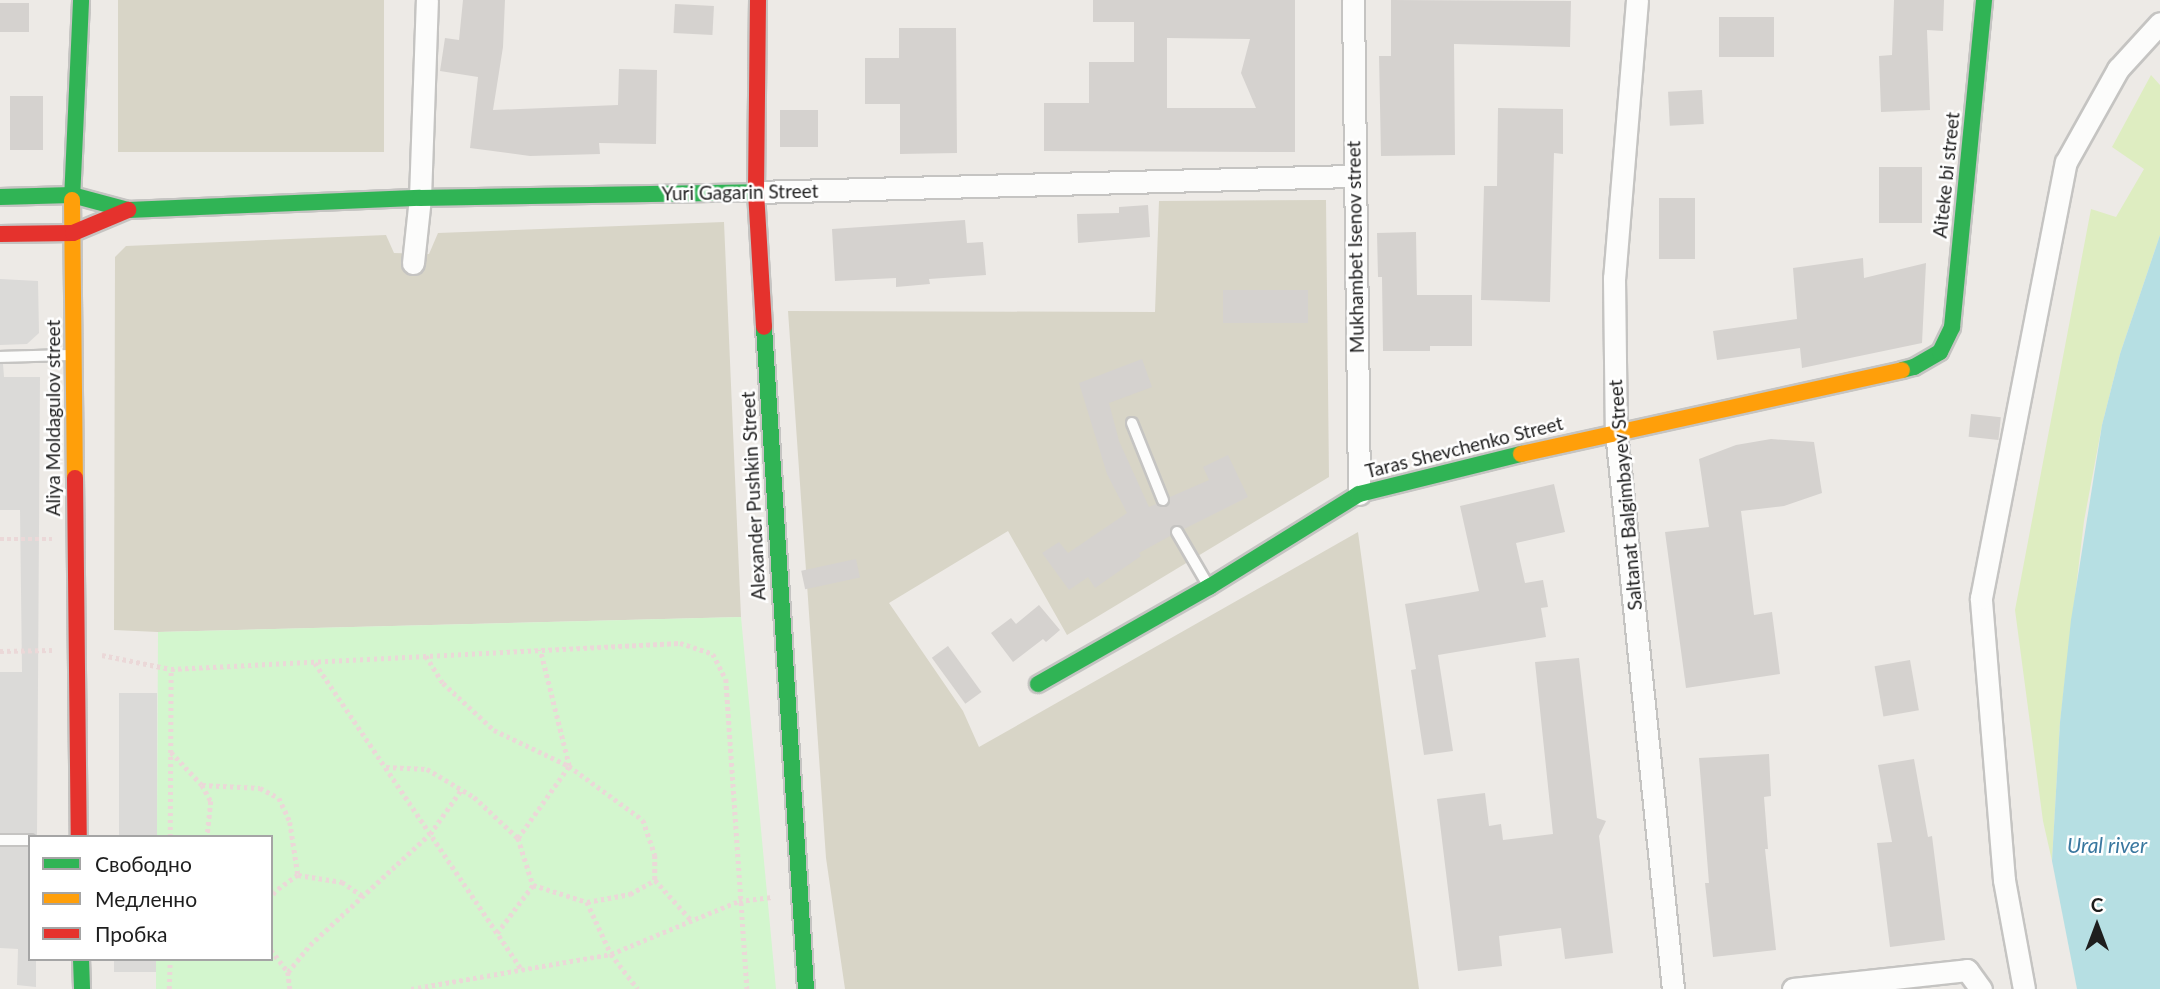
<!DOCTYPE html>
<html>
<head>
<meta charset="utf-8">
<style>
	body { margin:0 }
	#map { position:relative; width:2160px; height:989px; overflow:hidden; background:#edeae6; font-family:Lato,sans-serif }
	div>[style] { position:absolute }
	[style*='--x'] { left:calc(var(--x)*1px); top:calc(var(--y)*1px); width:calc(var(--w)*1px); rotate:calc(var(--a)*1deg) }
	.religious>* { inset:0; background:#dbdad8; transform-origin:0 0 }
	.construction>* { inset:0; background:#d8d5c7; transform-origin:0 0 }
	.grass>* { inset:0; background:#deedc1 }
	.park>* { inset:0; background:#d3f6ce }
	.water>* { inset:0; background:#b6dfe3 }
	.building>* { inset:0; background:#d5d2cf; transform-origin:0 0 }
	.path>* { height:4.5px; margin-top:-2.25px; transform-origin:0; background:repeating-linear-gradient(90deg,#ebd8d8 0 3.5px,transparent 0 7px) }
	.roads { filter:drop-shadow(2px 0 #c5c4c2) drop-shadow(-2px 0 #c5c4c2) drop-shadow(0 2px #c5c4c2) drop-shadow(0 -2px #c5c4c2) }
	.lane>* { height:10px; margin:-5px; padding:0 5px; transform-origin:5px; border-radius:5px; background:#fcfcfb }
	.street>* { height:21px; margin:-10.5px; padding:0 10.5px; transform-origin:10.5px; border-radius:10.5px; background:#fcfcfb }
	.fast>* { height:16px; margin:-8px; padding:0 8px; transform-origin:8px; border-radius:8px; background:#30b455 }
	.slow>* { height:16px; margin:-8px; padding:0 8px; transform-origin:8px; border-radius:8px; background:#ff9f0a }
	.jam>* { height:16px; margin:-8px; padding:0 8px; transform-origin:8px; border-radius:8px; background:#e5322d }
	span { translate:-50% -50%; white-space:nowrap; text-align:center; line-height:1.15; -webkit-text-stroke:5px #fff; paint-order:stroke }
	.street-label { font-size:19px; color:#1e1e1e }
	.water-label { font-size:21px; color:#39779f; font-style:italic }
	.legend { position:absolute; left:28px; top:835px; width:245px; height:126px; box-sizing:border-box; background:#fff; border:2px solid #a5a5a5; margin:0; padding:9px 12px; list-style:none; font-size:21px; color:#1e1e1e }
	.legend li { display:flex; align-items:center; gap:14px; height:35px }
	.legend b { width:35px; border:2px solid #a5a5a5 }
	.north { position:absolute; left:2062px; top:891px; width:70px; height:70px; -webkit-text-stroke:5px #fff; paint-order:stroke; rotate:0deg; font-size:19px; font-weight:700; line-height:28px; text-align:center; color:#1e1e1e }
	.north::after { content:''; display:block; margin:auto; width:24px; height:32px; background:#1e1e1e; clip-path:polygon(50% 0,100% 100%,50% 72%,0 100%) }
</style>
</head>
<body>
<div id="map">
	<div class="religious">
		<div style="clip-path:polygon(0 279px,38px 281px,39px 333px,27px 344px,0 345px)"></div>
		<div style="clip-path:polygon(0 364px,3px 364px,4px 377px,40px 377px,37px 837px,30px 837px,30px 959px,36px 959px,36px 987px,17px 985px,18px 949px,0 948px,0 672px,22px 672px,20px 510px,0 510px)"></div>
		<div style="left:119px;top:693px;width:38px;height:144px"></div>
		<div style="left:114px;top:959px;width:42px;height:13px"></div>
	</div>
	<div class="construction">
		<div style="left:118px;top:0;width:266px;height:152px"></div>
		<div style="clip-path:polygon(1326px 200px,1329px 477px,1067px 635px,1008px 531px,889px 603px,963px 711px,979px 747px,1358px 532px,1419px 989px,845px 989px,826px 858px,788px 311px,1155px 312px,1159px 201px)"></div>
		<div style="clip-path:polygon(724px 222px,741px 617px,158px 632px,114px 630px,115px 257px,126px 246px,386px 235px,394px 253px,429px 254px,438px 233px)"></div>
	</div>
	<div class="grass">
		<div style="clip-path:polygon(2151px 75px,2160px 85px,2160px 235px,2120px 354px,2102px 425px,2084px 521px,2060px 722px,2052px 861px,2043px 821px,2015px 610px,2091px 209px,2116px 217px,2144px 169px,2112px 147px)"></div>
	</div>
	<div class="park">
		<div style="clip-path:polygon(741px 617px,776px 989px,156px 989px,156px 959px,271px 959px,271px 837px,157px 837px,158px 632px)"></div>
	</div>
	<div class="water">
		<div style="clip-path:polygon(2160px 235px,2160px 989px,2077px 989px,2052px 861px,2060px 722px,2071px 620px,2102px 425px,2120px 354px)"></div>
	</div>
	<div class="building">
		<div style="clip-path:polygon(463px 0,505px 0,503px 47px,493px 110px,618px 105px,619px 69px,657px 70px,656px 144px,599px 143px,600px 154px,530px 156px,470px 148px,478px 77px,440px 71px,445px 38px,459px 40px)"></div>
		<div style="clip-path:polygon(evenodd,1093px 0,1295px 0,1295px 152px,1044px 151px,1044px 103px,1089px 103px,1089px 62px,1134px 62px,1134px 22px,1093px 22px,1093px 0,1167px 38px,1250px 39px,1241px 73px,1256px 108px,1167px 108px,1167px 38px)"></div>
		<div style="clip-path:polygon(1391px 0,1571px 1px,1570px 47px,1454px 44px,1455px 155px,1381px 156px,1379px 56px,1391px 56px)"></div>
		<div style="clip-path:polygon(1894px 0,1944px 0,1943px 31px,1927px 30px,1930px 110px,1881px 112px,1879px 56px,1892px 55px)"></div>
		<div style="left:0;top:3px;width:29px;height:29px"></div>
		<div style="left:675px;top:4px;width:39px;height:29px;rotate:3deg"></div>
		<div style="left:1719px;top:17px;width:55px;height:40px"></div>
		<div style="clip-path:polygon(899px 28px,956px 28px,957px 153px,900px 154px,900px 104px,865px 104px,865px 58px,899px 58px)"></div>
		<div style="left:1702px;top:90px;width:34px;height:34px;rotate:87deg"></div>
		<div style="left:10px;top:96px;width:33px;height:54px"></div>
		<div style="clip-path:polygon(1498px 108px,1563px 109px,1563px 154px,1554px 153px,1550px 302px,1481px 300px,1484px 186px,1497px 186px)"></div>
		<div style="left:780px;top:110px;width:38px;height:37px"></div>
		<div style="left:1879px;top:167px;width:43px;height:56px"></div>
		<div style="left:1659px;top:198px;width:36px;height:61px"></div>
		<div style="clip-path:polygon(1148px 205px,1150px 237px,1078px 243px,1077px 214px,1119px 213px,1119px 207px)"></div>
		<div style="clip-path:polygon(965px 220px,967px 243px,983px 242px,986px 275px,929px 279px,930px 284px,896px 287px,896px 278px,835px 281px,832px 229px)"></div>
		<div style="clip-path:polygon(1416px 232px,1417px 295px,1472px 295px,1472px 346px,1430px 346px,1430px 351px,1383px 351px,1382px 277px,1378px 277px,1377px 233px)"></div>
		<div style="clip-path:polygon(1863px 258px,1864px 278px,1926px 263px,1922px 343px,1802px 368px,1800px 348px,1717px 360px,1713px 331px,1797px 319px,1793px 268px)"></div>
		<div style="left:1308px;top:290px;width:33px;height:85px;rotate:90deg"></div>
		<div style="clip-path:polygon(1142px 359px,1152px 387px,1109px 403px,1119px 441px,1149px 507px,1156px 504px,1167px 507px,1170px 497px,1209px 480px,1203px 467px,1228px 455px,1248px 497px,1184px 529px,1174px 525px,1170px 529px,1170px 536px,1139px 553px,1141px 556px,1095px 588px,1088px 577px,1069px 590px,1042px 553px,1059px 542px,1068px 553px,1127px 513px,1107px 474px,1079px 383px)"></div>
		<div style="left:1971px;top:414px;width:30px;height:23px;rotate:6deg"></div>
		<div style="clip-path:polygon(1771px 439px,1814px 442px,1822px 493px,1784px 506px,1741px 511px,1754px 615px,1772px 612px,1780px 674px,1686px 688px,1665px 532px,1709px 527px,1699px 459px,1736px 445px)"></div>
		<div style="clip-path:polygon(1554px 484px,1565px 532px,1516px 543px,1525px 583px,1543px 580px,1548px 607px,1541px 608px,1546px 637px,1438px 655px,1453px 751px,1424px 755px,1411px 670px,1416px 669px,1405px 604px,1479px 591px,1460px 506px)"></div>
		<div style="left:856px;top:559px;width:19px;height:56px;rotate:78deg"></div>
		<div style="clip-path:polygon(1039px 605px,1060px 630px,1046px 642px,1043px 639px,1013px 662px,991px 633px,1011px 618px,1016px 624px)"></div>
		<div style="left:948px;top:646px;width:57px;height:20px;rotate:54deg"></div>
		<div style="clip-path:polygon(1579px 658px,1597px 818px,1606px 821px,1599px 836px,1613px 953px,1565px 959px,1561px 928px,1499px 936px,1502px 966px,1458px 971px,1437px 799px,1485px 793px,1489px 826px,1501px 824px,1503px 840px,1553px 834px,1535px 662px)"></div>
		<div style="left:1910px;top:660px;width:51px;height:36px;rotate:80deg"></div>
		<div style="clip-path:polygon(1769px 754px,1771px 796px,1764px 797px,1768px 849px,1765px 849px,1776px 950px,1713px 957px,1705px 883px,1709px 883px,1699px 758px)"></div>
		<div style="clip-path:polygon(1914px 759px,1928px 837px,1932px 836px,1945px 940px,1890px 947px,1877px 843px,1892px 842px,1878px 765px)"></div>
	</div>
	<div class="path">
		<div style="--x:0;--y:539;--w:52;--a:0"></div>
		<div style="--x:0;--y:651;--w:52;--a:-1.1"></div>
		<div style="--x:102;--y:655;--w:70;--a:11.5"></div>
		<div style="--x:171;--y:669;--w:510;--a:-2.92"></div>
		<div style="--x:680;--y:643;--w:35;--a:18"></div>
		<div style="--x:713;--y:654;--w:28;--a:63"></div>
		<div style="--x:726;--y:679;--w:311;--a:86.1"></div>
		<div style="--x:426;--y:656;--w:32;--a:58"></div>
		<div style="--x:443;--y:683;--w:69;--a:42.7"></div>
		<div style="--x:494;--y:730;--w:83;--a:25.6"></div>
		<div style="--x:569;--y:766;--w:92;--a:36.1"></div>
		<div style="--x:643;--y:820;--w:37;--a:71"></div>
		<div style="--x:655;--y:855;--w:25;--a:90"></div>
		<div style="--x:655;--y:880;--w:54;--a:48"></div>
		<div style="--x:315;--y:663;--w:370;--a:56"></div>
		<div style="--x:171;--y:752;--w:45;--a:46.8"></div>
		<div style="--x:202;--y:785;--w:18;--a:61"></div>
		<div style="--x:211;--y:801;--w:36;--a:96"></div>
		<div style="--x:386;--y:767;--w:41;--a:2.8"></div>
		<div style="--x:427;--y:769;--w:55;--a:30.8"></div>
		<div style="--x:474;--y:797;--w:60;--a:43"></div>
		<div style="--x:518;--y:838;--w:49;--a:72.3"></div>
		<div style="--x:533;--y:885;--w:57;--a:17.5"></div>
		<div style="--x:587;--y:902;--w:57;--a:65.2"></div>
		<div style="--x:611;--y:954;--w:44;--a:52.4"></div>
		<div style="--x:202;--y:785;--w:58;--a:3"></div>
		<div style="--x:260;--y:788;--w:21;--a:28"></div>
		<div style="--x:279;--y:798;--w:26;--a:65"></div>
		<div style="--x:290;--y:822;--w:54;--a:81.4"></div>
		<div style="--x:298;--y:875;--w:29;--a:144"></div>
		<div style="--x:275;--y:892;--w:7;--a:124"></div>
		<div style="--x:170;--y:837;--w:168;--a:-89.7"></div>
		<div style="--x:518;--y:838;--w:88;--a:-54.7"></div>
		<div style="--x:569;--y:766;--w:120;--a:-104"></div>
		<div style="--x:298;--y:875;--w:45;--a:9"></div>
		<div style="--x:342;--y:882;--w:25;--a:34"></div>
		<div style="--x:587;--y:902;--w:44;--a:-10.5"></div>
		<div style="--x:630;--y:894;--w:29;--a:-29"></div>
		<div style="--x:497;--y:933;--w:60;--a:-53.1"></div>
		<div style="--x:271;--y:950;--w:28;--a:52"></div>
		<div style="--x:288;--y:972;--w:17;--a:83"></div>
		<div style="--x:288;--y:972;--w:35;--a:-51"></div>
		<div style="--x:310;--y:945;--w:163;--a:-42.8"></div>
		<div style="--x:430;--y:834;--w:54;--a:-54.8"></div>
		<div style="--x:169;--y:989;--w:30;--a:-88"></div>
		<div style="--x:411;--y:989;--w:203;--a:-9.9"></div>
		<div style="--x:611;--y:954;--w:139;--a:-22.5"></div>
		<div style="--x:739;--y:901;--w:35;--a:-7"></div>
	</div>
	<div class="roads">
		<div class="lane">
			<div style="--x:0;--y:357;--w:73;--a:-1.6"></div>
			<div style="--x:1132;--y:423;--w:83;--a:68.1"></div>
			<div style="--x:1177;--y:532;--w:64;--a:59.8"></div>
			<div style="--x:0;--y:840;--w:30;--a:0"></div>
		</div>
		<div class="street">
			<div style="--x:1353;--y:0;--w:494;--a:89.3"></div>
			<div style="--x:1637;--y:0;--w:279;--a:94.7"></div>
			<div style="--x:1614;--y:278;--w:153;--a:89.3"></div>
			<div style="--x:1616;--y:431;--w:561;--a:84.17"></div>
			<div style="--x:756;--y:192;--w:597;--a:-1.54"></div>
			<div style="--x:413;--y:263;--w:65;--a:-83.9"></div>
			<div style="--x:420;--y:198;--w:198;--a:-88"></div>
			<div style="--x:1793;--y:989;--w:175;--a:-6.2"></div>
			<div style="--x:1967;--y:970;--w:24;--a:54"></div>
			<div style="--x:2024;--y:989;--w:111;--a:-100.4"></div>
			<div style="--x:2004;--y:880;--w:283;--a:-94.7"></div>
			<div style="--x:1981;--y:598;--w:444;--a:-79"></div>
			<div style="--x:2066;--y:162;--w:107;--a:-60.8"></div>
			<div style="--x:2118;--y:69;--w:62;--a:-47.6"></div>
		</div>
		<div class="fast">
			<div style="--x:0;--y:197;--w:72;--a:-1.6"></div>
			<div style="--x:72;--y:195;--w:58;--a:15"></div>
			<div style="--x:128;--y:210;--w:292;--a:-2.4"></div>
			<div style="--x:420;--y:198;--w:336;--a:-1"></div>
			<div style="--x:72;--y:200;--w:200;--a:-87.4"></div>
			<div style="--x:764;--y:327;--w:663;--a:86.37"></div>
			<div style="--x:1902;--y:370;--w:12;--a:-14"></div>
			<div style="--x:1914;--y:367;--w:30;--a:-30"></div>
			<div style="--x:1940;--y:352;--w:28;--a:-64"></div>
			<div style="--x:1952;--y:327;--w:329;--a:-84.4"></div>
			<div style="--x:1038;--y:684;--w:197;--a:-29.6"></div>
			<div style="--x:1209;--y:587;--w:176;--a:-31.8"></div>
			<div style="--x:1359;--y:494;--w:167;--a:-13.9"></div>
			<div style="--x:81;--y:959;--w:30;--a:88"></div>
		</div>
		<div class="slow">
			<div style="--x:72;--y:200;--w:278;--a:89.4"></div>
			<div style="--x:1521;--y:454;--w:390;--a:-12.4"></div>
		</div>
		<div class="jam">
			<div style="--x:758;--y:0;--w:192;--a:90.6"></div>
			<div style="--x:756;--y:192;--w:135;--a:86.6"></div>
			<div style="--x:0;--y:234;--w:73;--a:-0.8"></div>
			<div style="--x:73;--y:233;--w:60;--a:-22.7"></div>
			<div style="--x:75;--y:478;--w:359;--a:89.4"></div>
		</div>
	</div>
	<div class="street-label">
		<span style="left:1946px;top:175px;rotate:-84deg">Aiteke bi street</span>
		<span style="left:740px;top:192px;rotate:-1deg">Yuri Gagarin Street</span>
		<span style="left:1355px;top:247px;rotate:-91deg">Mukhambet Isenov street</span>
		<span style="left:53px;top:418px;rotate:-90deg">Aliya Moldagulov street</span>
		<span style="left:1464px;top:447px;rotate:-14deg">Taras Shevchenko Street</span>
		<span style="left:1625px;top:495px;rotate:-95deg">Saltanat Balgimbayev Street</span>
		<span style="left:753px;top:496px;rotate:-93deg">Alexander Pushkin Street</span>
	</div>
	<div class="water-label">
		<span style="left:2107px;top:845px">Ural river</span>
	</div>
	<ul class="legend">
	<li><b style="height:9px;background:#30b455"></b>Свободно</li>
	<li><b style="height:9px;background:#ff9f0a"></b>Медленно</li>
	<li><b style="height:9px;background:#e5322d"></b>Пробка</li>
	</ul>
	<div class="north">С</div>
</div>
</body>
</html>
